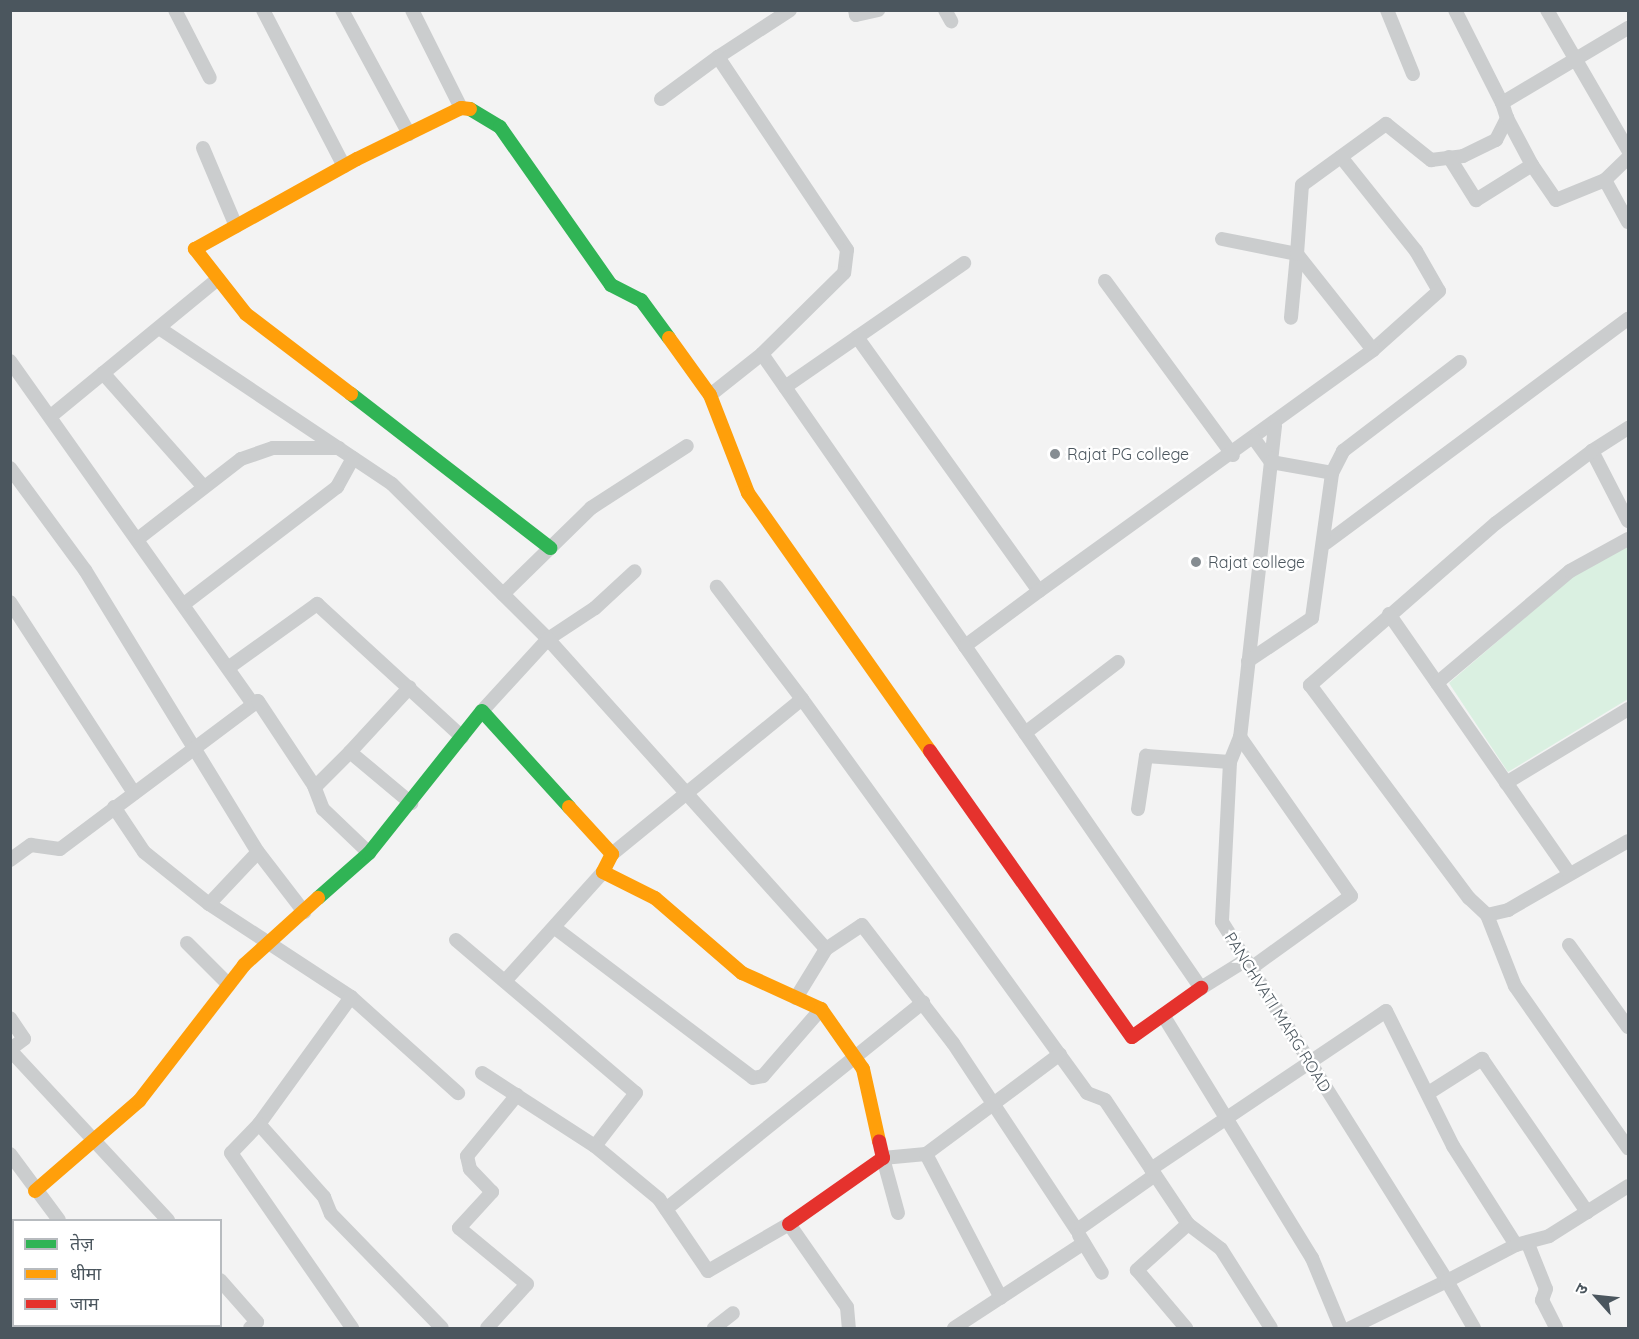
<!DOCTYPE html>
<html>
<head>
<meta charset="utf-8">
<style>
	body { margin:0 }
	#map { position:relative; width:1639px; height:1339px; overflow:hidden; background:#f3f3f3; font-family:Quicksand,"Noto Sans Devanagari",sans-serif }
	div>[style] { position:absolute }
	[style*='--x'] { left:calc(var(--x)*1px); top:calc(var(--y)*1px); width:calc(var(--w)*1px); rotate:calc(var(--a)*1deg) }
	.green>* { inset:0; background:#daf0e1 }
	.street>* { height:14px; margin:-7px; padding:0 7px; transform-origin:7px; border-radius:7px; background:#cbcdce }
	.fast>* { height:14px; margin:-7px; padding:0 7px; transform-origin:7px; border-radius:7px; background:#30b455 }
	.slow>* { height:14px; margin:-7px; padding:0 7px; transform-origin:7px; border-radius:7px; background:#ff9f0a }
	.jam>* { height:14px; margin:-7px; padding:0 7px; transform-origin:7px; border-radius:7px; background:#e5322d }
	.dots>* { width:16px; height:16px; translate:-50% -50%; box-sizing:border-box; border:3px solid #fff; border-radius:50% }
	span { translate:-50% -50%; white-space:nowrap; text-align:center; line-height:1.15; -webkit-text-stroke:5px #fff; paint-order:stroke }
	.poi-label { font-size:16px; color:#4b565e }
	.left { translate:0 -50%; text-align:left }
	.street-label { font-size:16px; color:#4b565e }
	.frame { position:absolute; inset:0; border:12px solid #4b565e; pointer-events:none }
	.legend { position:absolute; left:12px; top:1219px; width:210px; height:108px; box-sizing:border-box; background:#fff; border:2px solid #b7bbbf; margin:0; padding:8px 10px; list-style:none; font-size:18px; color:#4b565e }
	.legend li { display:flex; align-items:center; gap:12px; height:30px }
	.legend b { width:30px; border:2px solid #b7bbbf }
	.north { position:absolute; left:1567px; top:1267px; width:60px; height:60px; -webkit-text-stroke:4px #fff; paint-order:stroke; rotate:297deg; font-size:16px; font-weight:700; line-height:24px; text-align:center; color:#4b565e }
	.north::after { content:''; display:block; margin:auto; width:21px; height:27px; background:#4b565e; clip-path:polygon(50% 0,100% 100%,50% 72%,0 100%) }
</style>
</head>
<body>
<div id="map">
	<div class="green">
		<div style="clip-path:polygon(1628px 544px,1628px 699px,1508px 772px,1449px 683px,1578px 572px)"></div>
	</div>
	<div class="street">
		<div style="--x:175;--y:10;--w:76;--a:62.8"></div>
		<div style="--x:263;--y:10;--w:176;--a:62.6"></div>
		<div style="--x:342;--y:10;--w:141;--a:61.6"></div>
		<div style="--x:412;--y:10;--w:110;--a:63.4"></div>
		<div style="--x:855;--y:10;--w:5;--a:79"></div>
		<div style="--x:856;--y:15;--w:23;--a:-13"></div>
		<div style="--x:945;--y:10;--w:13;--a:61"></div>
		<div style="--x:1387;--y:10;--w:69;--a:67.9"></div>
		<div style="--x:1455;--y:10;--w:104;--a:63.2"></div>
		<div style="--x:1502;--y:103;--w:147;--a:-30.8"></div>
		<div style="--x:1547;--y:10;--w:162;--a:59.9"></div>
		<div style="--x:718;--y:57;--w:86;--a:-33.1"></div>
		<div style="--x:661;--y:99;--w:71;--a:-36.4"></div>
		<div style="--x:718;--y:57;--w:232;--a:56.2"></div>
		<div style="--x:847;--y:250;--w:23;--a:97"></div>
		<div style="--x:844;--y:273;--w:115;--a:135.4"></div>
		<div style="--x:762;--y:354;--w:66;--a:141.7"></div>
		<div style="--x:203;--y:148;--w:85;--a:67.1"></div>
		<div style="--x:1341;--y:157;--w:120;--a:51.4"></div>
		<div style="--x:1416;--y:251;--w:46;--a:60.1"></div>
		<div style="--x:1439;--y:291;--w:89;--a:138.2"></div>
		<div style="--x:1449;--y:157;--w:51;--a:57.9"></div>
		<div style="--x:1476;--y:200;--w:66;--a:-32"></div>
		<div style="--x:1532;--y:165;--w:53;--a:-118"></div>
		<div style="--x:1532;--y:165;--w:42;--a:55.6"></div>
		<div style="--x:1556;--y:200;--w:53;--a:-22.2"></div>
		<div style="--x:1605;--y:180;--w:32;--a:-44"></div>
		<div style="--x:1605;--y:180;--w:48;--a:61.3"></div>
		<div style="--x:1222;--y:239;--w:76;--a:11.3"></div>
		<div style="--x:1297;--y:254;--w:64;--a:95.4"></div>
		<div style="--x:1105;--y:281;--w:216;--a:53.7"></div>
		<div style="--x:159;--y:328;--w:280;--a:33.8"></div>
		<div style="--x:392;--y:484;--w:220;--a:44.8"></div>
		<div style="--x:548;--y:639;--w:56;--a:-33.4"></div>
		<div style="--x:595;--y:608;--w:54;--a:-42.8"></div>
		<div style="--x:857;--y:337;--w:312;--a:54.4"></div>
		<div style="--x:1039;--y:591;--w:412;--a:-35.8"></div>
		<div style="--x:1373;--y:350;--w:122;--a:-128.4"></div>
		<div style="--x:1297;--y:254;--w:69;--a:-85.9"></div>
		<div style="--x:1302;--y:185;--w:104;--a:-36"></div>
		<div style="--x:1386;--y:124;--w:58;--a:38.7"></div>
		<div style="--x:1431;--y:160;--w:32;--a:-7"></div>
		<div style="--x:1463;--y:156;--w:37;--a:-26"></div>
		<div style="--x:1496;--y:140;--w:25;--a:-63"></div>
		<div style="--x:1507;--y:118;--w:16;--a:-108"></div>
		<div style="--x:762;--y:354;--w:356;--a:55.2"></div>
		<div style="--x:965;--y:646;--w:92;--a:-36.6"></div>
		<div style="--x:10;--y:361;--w:419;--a:54.7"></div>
		<div style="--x:103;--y:373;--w:151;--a:48.5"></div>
		<div style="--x:785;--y:387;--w:218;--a:-34.7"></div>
		<div style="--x:51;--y:416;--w:216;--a:-39.4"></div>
		<div style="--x:1275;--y:426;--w:313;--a:96.4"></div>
		<div style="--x:1240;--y:737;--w:27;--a:112"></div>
		<div style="--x:1230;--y:762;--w:160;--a:92.9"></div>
		<div style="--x:1222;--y:922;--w:424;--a:57.9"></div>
		<div style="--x:1447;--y:1281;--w:108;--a:154.1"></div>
		<div style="--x:1255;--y:440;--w:27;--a:54"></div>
		<div style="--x:1271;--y:462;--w:62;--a:10.2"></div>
		<div style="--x:1592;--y:451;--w:43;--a:-32.6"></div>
		<div style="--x:10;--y:468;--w:127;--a:53.7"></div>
		<div style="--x:85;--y:570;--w:331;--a:58.5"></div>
		<div style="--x:258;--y:852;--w:76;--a:52.5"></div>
		<div style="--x:1628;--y:521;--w:79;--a:-117.2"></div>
		<div style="--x:1592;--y:451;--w:120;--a:143.1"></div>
		<div style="--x:1496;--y:523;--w:247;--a:138.9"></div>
		<div style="--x:1310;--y:685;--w:266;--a:53.3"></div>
		<div style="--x:1469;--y:898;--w:25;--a:43"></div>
		<div style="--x:1487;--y:915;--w:22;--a:-13"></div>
		<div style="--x:1508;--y:910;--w:138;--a:-29.9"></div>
		<div style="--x:139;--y:538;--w:129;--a:-37.8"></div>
		<div style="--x:241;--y:459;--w:34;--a:-19"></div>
		<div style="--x:273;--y:448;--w:66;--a:0"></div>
		<div style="--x:1326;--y:543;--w:376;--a:-36.6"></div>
		<div style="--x:503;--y:594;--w:123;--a:-44.3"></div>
		<div style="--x:591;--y:508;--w:114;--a:-32.9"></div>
		<div style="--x:10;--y:602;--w:228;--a:57"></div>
		<div style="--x:184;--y:604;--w:193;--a:-37.4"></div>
		<div style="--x:337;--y:487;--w:33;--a:-61"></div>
		<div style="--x:1389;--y:614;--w:315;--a:55.2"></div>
		<div style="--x:965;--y:646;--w:416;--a:55.4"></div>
		<div style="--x:1201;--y:988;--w:53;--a:-31.9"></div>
		<div style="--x:1248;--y:661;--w:77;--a:-33.9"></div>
		<div style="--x:1312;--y:618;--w:146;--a:-82.1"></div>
		<div style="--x:1332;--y:473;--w:25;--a:-63"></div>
		<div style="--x:1343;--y:451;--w:147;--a:-37.3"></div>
		<div style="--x:228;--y:668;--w:110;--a:-35.7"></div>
		<div style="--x:317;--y:604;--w:197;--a:42.5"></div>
		<div style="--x:1437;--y:683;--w:174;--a:-40.1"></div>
		<div style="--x:1570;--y:571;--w:66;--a:-28.9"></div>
		<div style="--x:802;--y:699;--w:486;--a:54.1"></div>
		<div style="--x:1087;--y:1093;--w:19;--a:21"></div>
		<div style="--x:1105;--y:1100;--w:149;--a:56.2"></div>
		<div style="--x:1188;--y:1224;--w:69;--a:138"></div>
		<div style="--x:1137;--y:1270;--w:76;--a:49.8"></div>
		<div style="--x:482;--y:711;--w:98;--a:-47.5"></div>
		<div style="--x:548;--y:639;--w:416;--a:48.1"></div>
		<div style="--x:826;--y:949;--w:43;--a:-33.7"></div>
		<div style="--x:862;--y:925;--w:149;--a:52.4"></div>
		<div style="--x:953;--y:1043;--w:224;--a:56.5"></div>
		<div style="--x:1077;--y:1230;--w:95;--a:-35.2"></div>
		<div style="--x:1025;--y:733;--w:117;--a:-37.4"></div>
		<div style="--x:1240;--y:737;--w:194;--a:55.1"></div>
		<div style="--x:1351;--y:896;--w:123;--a:144.2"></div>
		<div style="--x:350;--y:752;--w:88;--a:-47.3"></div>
		<div style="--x:1506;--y:783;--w:143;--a:-31.2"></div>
		<div style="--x:314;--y:786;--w:25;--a:69"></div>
		<div style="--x:323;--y:809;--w:64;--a:43.7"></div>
		<div style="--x:114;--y:807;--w:54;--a:56.3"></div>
		<div style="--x:144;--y:852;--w:83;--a:38.7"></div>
		<div style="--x:209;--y:904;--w:170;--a:33.2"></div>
		<div style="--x:351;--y:997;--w:144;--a:41.9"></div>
		<div style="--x:1138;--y:809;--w:54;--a:-81.4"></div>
		<div style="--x:1146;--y:756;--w:84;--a:4.1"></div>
		<div style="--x:612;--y:854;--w:245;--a:-39.2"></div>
		<div style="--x:802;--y:699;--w:141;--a:-127.2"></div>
		<div style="--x:10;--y:860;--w:26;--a:-36"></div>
		<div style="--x:31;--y:845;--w:29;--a:8"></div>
		<div style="--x:60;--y:849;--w:247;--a:-36.8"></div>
		<div style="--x:258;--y:701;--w:103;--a:56.5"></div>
		<div style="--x:315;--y:787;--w:49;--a:-45"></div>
		<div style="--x:350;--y:752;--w:80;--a:39.9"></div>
		<div style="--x:209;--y:904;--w:71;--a:-46.7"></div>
		<div style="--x:1487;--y:915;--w:76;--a:68.5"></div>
		<div style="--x:1515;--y:986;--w:198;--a:55.1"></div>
		<div style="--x:555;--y:928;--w:248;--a:37.1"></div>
		<div style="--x:753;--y:1078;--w:10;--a:-11"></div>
		<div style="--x:763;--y:1076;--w:89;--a:-49.1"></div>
		<div style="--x:456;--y:940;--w:236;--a:40.4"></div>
		<div style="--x:636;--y:1093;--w:67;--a:127.7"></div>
		<div style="--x:187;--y:943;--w:59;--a:45"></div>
		<div style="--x:1569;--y:945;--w:101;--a:54.3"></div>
		<div style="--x:505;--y:981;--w:147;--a:-48"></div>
		<div style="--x:351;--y:997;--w:157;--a:125.9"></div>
		<div style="--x:259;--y:1124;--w:40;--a:134"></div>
		<div style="--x:231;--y:1153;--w:213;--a:55.3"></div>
		<div style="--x:796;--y:998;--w:57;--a:-58.5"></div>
		<div style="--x:1163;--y:1015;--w:285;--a:58.5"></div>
		<div style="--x:1312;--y:1258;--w:76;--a:67.5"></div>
		<div style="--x:10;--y:1018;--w:25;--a:56"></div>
		<div style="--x:24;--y:1039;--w:15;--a:143"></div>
		<div style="--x:10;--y:1050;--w:232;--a:47.1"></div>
		<div style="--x:482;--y:1073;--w:135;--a:32.9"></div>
		<div style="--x:595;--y:1146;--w:83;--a:39.6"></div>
		<div style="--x:659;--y:1199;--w:87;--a:55.8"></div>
		<div style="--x:708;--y:1271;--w:94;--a:-30.1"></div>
		<div style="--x:789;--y:1224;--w:101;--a:55.1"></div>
		<div style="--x:847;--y:1307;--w:21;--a:85"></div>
		<div style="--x:1430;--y:1092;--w:62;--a:-32.4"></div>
		<div style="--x:1482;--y:1059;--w:186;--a:55.5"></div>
		<div style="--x:259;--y:1124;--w:98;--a:48.3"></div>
		<div style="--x:324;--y:1197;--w:18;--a:68"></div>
		<div style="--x:331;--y:1214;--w:159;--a:45.8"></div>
		<div style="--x:10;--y:1154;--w:82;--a:53.4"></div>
		<div style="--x:926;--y:1154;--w:162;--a:62.5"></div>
		<div style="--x:1151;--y:1169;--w:283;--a:-33.9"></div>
		<div style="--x:1386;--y:1011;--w:151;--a:63.6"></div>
		<div style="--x:1453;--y:1146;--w:117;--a:57.5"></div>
		<div style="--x:666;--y:1209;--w:330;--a:-38.8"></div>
		<div style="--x:898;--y:1213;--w:57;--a:-105.3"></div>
		<div style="--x:883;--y:1158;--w:43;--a:-5.3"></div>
		<div style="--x:926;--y:1154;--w:167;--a:-36.7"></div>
		<div style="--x:1188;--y:1224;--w:41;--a:37.1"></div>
		<div style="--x:1221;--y:1249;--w:93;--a:57.7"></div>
		<div style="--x:1079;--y:1235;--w:44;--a:58.8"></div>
		<div style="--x:1528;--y:1244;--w:48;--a:68.2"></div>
		<div style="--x:1546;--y:1289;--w:12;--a:110"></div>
		<div style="--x:1542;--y:1300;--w:31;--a:63"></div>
		<div style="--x:10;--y:1271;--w:6;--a:45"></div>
		<div style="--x:220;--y:1280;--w:56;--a:48.6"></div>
		<div style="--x:257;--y:1322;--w:9;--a:139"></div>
		<div style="--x:58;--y:1326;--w:3;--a:45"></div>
		<div style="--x:144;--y:1326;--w:3;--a:45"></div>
		<div style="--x:487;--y:1328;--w:59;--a:-47.7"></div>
		<div style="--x:527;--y:1284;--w:88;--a:-140.5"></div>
		<div style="--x:459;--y:1228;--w:49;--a:-47.5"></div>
		<div style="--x:492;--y:1192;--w:32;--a:-134"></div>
		<div style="--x:470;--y:1169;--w:13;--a:-103"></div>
		<div style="--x:467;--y:1156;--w:79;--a:-50.7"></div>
		<div style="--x:714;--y:1328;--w:24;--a:-38"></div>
		<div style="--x:954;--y:1328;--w:155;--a:-33.2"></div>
		<div style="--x:1474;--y:1328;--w:54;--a:-119.9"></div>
		<div style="--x:1447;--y:1281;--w:78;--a:-27.6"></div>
		<div style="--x:1516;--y:1245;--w:34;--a:-15"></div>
		<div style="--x:1549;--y:1236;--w:93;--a:-32.3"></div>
	</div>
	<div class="fast">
		<div style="--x:470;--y:109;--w:35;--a:31"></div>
		<div style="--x:500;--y:127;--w:193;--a:54.9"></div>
		<div style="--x:611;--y:285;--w:34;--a:27"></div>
		<div style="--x:641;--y:300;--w:47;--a:53.6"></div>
		<div style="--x:351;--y:394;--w:252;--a:37.7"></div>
		<div style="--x:318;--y:898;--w:68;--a:-41.4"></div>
		<div style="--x:369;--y:853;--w:181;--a:-51.5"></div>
		<div style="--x:482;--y:711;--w:130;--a:47.8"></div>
	</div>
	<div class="slow">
		<div style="--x:669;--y:338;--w:70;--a:54.3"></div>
		<div style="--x:710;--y:395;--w:105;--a:68.8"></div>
		<div style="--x:748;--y:493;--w:316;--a:54.8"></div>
		<div style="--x:351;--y:394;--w:132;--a:-142.7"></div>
		<div style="--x:246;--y:314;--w:83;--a:-128.1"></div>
		<div style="--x:195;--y:249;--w:185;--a:-29.1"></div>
		<div style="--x:357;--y:159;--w:116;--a:-26.1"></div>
		<div style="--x:461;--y:108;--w:9;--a:6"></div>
		<div style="--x:569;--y:807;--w:64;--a:47.5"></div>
		<div style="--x:612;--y:854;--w:20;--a:117"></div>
		<div style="--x:603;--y:872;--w:58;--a:26.6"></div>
		<div style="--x:655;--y:898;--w:115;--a:40.8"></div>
		<div style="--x:742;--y:973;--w:87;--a:24.5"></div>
		<div style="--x:821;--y:1009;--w:73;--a:55"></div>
		<div style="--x:863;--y:1069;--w:74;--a:77.5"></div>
		<div style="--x:35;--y:1191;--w:138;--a:-40.9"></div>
		<div style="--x:139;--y:1101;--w:172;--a:-52.3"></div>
		<div style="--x:244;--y:965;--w:100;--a:-42.2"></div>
	</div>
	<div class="jam">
		<div style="--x:930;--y:751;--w:350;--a:54.8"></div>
		<div style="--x:1132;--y:1037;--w:85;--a:-35.4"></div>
		<div style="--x:789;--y:1224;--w:115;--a:-35.1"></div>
		<div style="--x:883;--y:1158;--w:17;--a:-103"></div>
	</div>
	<div class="dots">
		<div style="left:1055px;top:454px;background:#868d92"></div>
		<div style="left:1196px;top:562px;background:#868d92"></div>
	</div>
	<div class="poi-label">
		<span class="left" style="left:1067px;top:454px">Rajat PG college</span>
		<span class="left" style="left:1208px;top:562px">Rajat college</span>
	</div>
	<div class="street-label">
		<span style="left:1278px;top:1012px;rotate:58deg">PANCHVATI MARG ROAD</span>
	</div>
	<div class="frame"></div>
	<ul class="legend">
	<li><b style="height:8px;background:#30b455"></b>तेज़</li>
	<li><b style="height:8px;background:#ff9f0a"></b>धीमा</li>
	<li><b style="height:8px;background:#e5322d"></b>जाम</li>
	</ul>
	<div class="north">उ</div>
</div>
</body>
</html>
